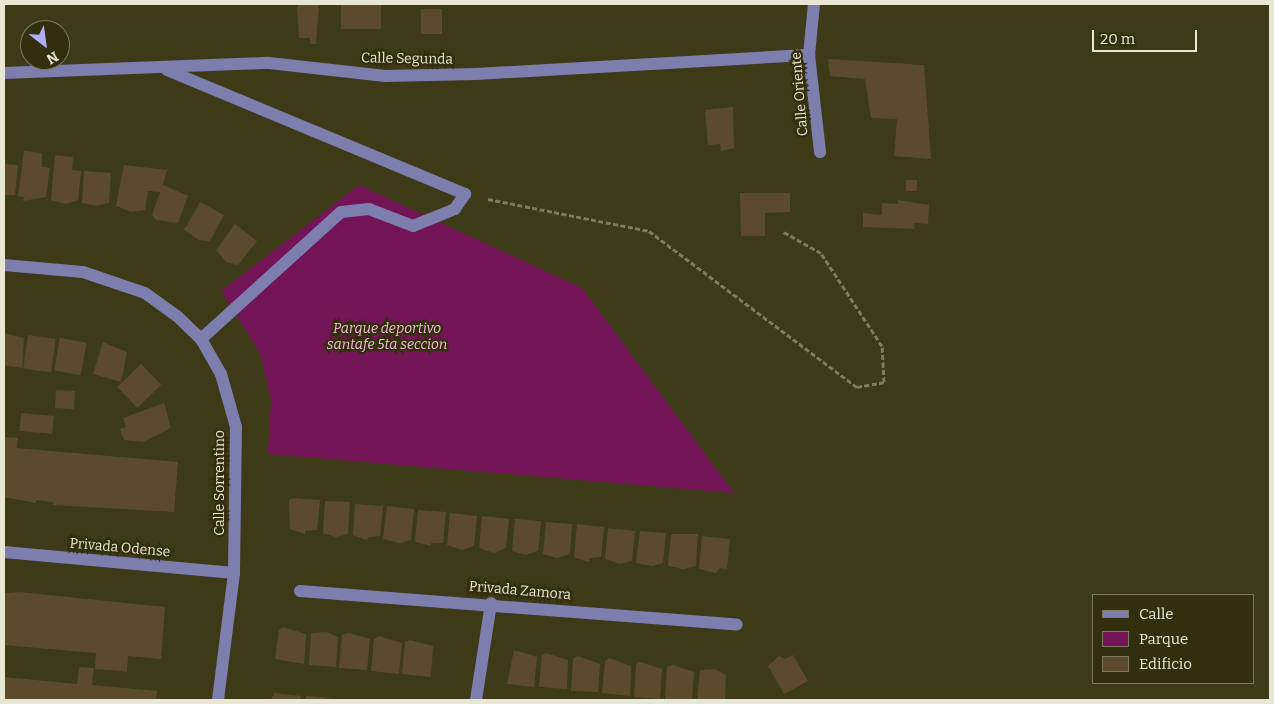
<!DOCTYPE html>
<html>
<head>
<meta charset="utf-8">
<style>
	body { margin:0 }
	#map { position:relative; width:1274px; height:704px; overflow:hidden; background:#3d3a18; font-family:Bitter,serif }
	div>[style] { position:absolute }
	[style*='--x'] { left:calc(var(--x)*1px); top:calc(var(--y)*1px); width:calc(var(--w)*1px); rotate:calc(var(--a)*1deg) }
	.green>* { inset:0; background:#731456 }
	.building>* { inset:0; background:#5b4b2c; transform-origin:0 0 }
	.path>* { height:3px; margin-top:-1.5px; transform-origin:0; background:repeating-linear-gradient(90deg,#7e7b5f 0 5px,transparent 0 7.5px) }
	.minor>* { height:12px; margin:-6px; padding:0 6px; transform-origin:6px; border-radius:6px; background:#7d7dae }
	span { translate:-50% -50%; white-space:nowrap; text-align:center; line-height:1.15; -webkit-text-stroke:4.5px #332f0e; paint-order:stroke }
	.street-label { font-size:14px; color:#e8e7d4 }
	.park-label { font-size:14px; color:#f5bbdc; font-style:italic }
	.frame { position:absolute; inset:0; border:5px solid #e8e7d4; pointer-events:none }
	.legend { position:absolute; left:1092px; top:594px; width:162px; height:90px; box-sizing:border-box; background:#332f0e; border:1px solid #7b795d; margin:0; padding:6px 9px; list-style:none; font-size:15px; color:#e8e7d4 }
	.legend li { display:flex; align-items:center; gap:10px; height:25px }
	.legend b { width:25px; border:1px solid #7b795d }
	.north { position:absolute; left:20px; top:20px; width:50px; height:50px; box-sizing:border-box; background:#332f0e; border:1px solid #7b795d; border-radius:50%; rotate:150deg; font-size:14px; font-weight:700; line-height:20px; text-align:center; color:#e8e7d4 }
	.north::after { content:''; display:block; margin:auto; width:18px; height:22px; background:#aeaefa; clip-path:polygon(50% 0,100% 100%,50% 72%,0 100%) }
	.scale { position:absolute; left:1092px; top:30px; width:105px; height:22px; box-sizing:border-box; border:2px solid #e8e7d4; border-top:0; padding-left:6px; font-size:15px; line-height:18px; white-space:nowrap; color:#e8e7d4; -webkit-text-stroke:4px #332f0e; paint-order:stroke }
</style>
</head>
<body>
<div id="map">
	<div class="green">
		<div style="clip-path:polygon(359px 185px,582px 288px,734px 493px,268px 454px,271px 400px,260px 353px,221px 291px)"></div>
	</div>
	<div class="building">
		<div style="clip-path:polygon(300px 4px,319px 4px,316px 44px,310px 44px,310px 38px,299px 38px,297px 7px)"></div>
		<div style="left:341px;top:4px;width:40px;height:25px"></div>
		<div style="left:421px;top:9px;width:21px;height:25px"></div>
		<div style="clip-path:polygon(828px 59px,924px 65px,931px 159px,894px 156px,897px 119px,871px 118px,865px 79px,830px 76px)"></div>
		<div style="clip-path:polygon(733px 107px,734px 148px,721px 151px,720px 144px,708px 145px,705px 110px)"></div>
		<div style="clip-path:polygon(24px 151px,42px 153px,42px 167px,50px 168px,46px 197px,23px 201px,24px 197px,18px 196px)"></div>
		<div style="clip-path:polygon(55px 155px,73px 157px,72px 170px,81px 171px,78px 200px,66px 204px,51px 200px)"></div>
		<div style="clip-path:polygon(4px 164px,18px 165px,15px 195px,4px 195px)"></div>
		<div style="clip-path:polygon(124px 165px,167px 170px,163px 185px,188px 196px,178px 223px,156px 220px,152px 215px,160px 192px,148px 191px,145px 210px,131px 212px,116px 206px)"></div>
		<div style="clip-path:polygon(84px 171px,111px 173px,109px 203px,96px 206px,82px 203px)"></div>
		<div style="left:906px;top:180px;width:11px;height:11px"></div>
		<div style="clip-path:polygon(740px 193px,790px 193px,790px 212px,765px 213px,765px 236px,741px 236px)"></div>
		<div style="clip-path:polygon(898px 200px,929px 205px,928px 224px,915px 223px,914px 229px,863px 227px,863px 213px,882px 215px,882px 203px,898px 204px)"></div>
		<div style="clip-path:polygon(200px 202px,224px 215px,210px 241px,199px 240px,184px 230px)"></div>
		<div style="clip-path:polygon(235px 224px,257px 241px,238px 265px,226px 262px,216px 250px)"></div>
		<div style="clip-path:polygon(4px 333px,24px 338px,22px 368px,4px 365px)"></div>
		<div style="left:28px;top:335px;width:28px;height:34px;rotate:8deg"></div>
		<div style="left:60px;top:338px;width:27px;height:33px;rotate:10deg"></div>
		<div style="clip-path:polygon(103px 342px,127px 352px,121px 382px,93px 374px)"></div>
		<div style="left:141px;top:364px;width:29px;height:33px;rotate:46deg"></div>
		<div style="left:56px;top:390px;width:19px;height:18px;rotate:3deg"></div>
		<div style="clip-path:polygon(164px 403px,171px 428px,143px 442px,124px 440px,120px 429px,126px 427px,123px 418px)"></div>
		<div style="left:21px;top:413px;width:33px;height:18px;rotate:5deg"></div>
		<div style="clip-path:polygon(4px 437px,18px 438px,17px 448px,178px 462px,174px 512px,53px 505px,53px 502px,36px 500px,36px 503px,4px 497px)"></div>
		<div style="clip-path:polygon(293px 498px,320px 500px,317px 530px,305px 531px,305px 534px,290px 529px,289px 500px)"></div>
		<div style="clip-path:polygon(325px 501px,350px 502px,348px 534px,336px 537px,323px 533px)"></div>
		<div style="clip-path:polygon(355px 504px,383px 506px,380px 536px,368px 537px,367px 540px,353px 535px)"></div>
		<div style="clip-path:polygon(387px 506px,414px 509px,411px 540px,399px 543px,383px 539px)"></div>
		<div style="clip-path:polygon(418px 510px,446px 512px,443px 543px,431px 543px,431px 546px,415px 542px)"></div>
		<div style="clip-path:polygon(450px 513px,477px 516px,474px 546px,462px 550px,447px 545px)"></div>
		<div style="clip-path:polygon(482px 516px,509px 519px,506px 548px,494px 553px,479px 548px)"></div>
		<div style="clip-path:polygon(515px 519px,541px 521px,538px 551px,526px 555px,512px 551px)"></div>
		<div style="clip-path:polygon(546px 522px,572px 524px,570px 554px,557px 558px,543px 554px)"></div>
		<div style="clip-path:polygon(577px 524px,604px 527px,601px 557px,589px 558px,589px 562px,574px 557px)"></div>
		<div style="clip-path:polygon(608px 528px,635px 531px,632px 561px,620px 564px,605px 559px)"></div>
		<div style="clip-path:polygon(640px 531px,666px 533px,663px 563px,652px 566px,636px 563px)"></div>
		<div style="clip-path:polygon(671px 534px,698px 534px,696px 566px,683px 569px,668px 566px)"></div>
		<div style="clip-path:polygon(702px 536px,730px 539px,727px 569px,720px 568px,716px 573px,699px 569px)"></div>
		<div style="clip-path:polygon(19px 592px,165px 607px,161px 659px,128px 656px,127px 672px,111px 670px,95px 669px,96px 653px,4px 645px,4px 593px)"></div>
		<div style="clip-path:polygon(283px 627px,306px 634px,304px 664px,275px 659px,279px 630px)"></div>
		<div style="clip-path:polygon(327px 632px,338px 637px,336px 667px,309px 665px,311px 633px)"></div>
		<div style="clip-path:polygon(349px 633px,370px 639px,367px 670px,339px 668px,342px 635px)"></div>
		<div style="clip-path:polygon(379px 636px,402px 643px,399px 674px,371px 671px,374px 639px)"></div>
		<div style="clip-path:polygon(410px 640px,433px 646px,431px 677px,402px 674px,405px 642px)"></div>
		<div style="clip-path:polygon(514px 650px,537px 657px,534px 687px,507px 684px)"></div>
		<div style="clip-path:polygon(546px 653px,568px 660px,567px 689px,539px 687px,542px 656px)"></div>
		<div style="clip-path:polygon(793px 655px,808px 681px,784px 694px,768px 666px,779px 656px,785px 659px)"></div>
		<div style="clip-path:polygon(578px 656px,600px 664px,598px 692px,571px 691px,573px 659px)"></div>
		<div style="clip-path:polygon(609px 658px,631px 666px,630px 696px,602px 693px,605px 661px)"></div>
		<div style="clip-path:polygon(640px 662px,662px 669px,660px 699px,634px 697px,636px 664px)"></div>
		<div style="clip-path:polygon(673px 665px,694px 672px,692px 700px,665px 699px,667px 667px)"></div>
		<div style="clip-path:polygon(79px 667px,94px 668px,92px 685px,157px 691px,156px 700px,4px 700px,4px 677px,77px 684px)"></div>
		<div style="clip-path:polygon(715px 669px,726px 675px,725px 700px,697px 700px,700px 670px)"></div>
		<div style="clip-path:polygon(274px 693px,301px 696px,300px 700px,271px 700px)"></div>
		<div style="clip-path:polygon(306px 696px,333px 698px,305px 700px)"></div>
	</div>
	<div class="path">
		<div style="--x:488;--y:199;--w:164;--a:11.2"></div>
		<div style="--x:649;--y:231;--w:260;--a:36.9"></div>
		<div style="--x:857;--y:387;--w:27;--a:-10"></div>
		<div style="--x:884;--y:382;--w:36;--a:-93"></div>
		<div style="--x:882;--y:346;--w:111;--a:-123.3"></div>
		<div style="--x:821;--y:253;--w:45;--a:-150.6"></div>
	</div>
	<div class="minor">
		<div style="--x:814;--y:4;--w:51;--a:95.6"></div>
		<div style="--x:809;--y:55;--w:98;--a:83.5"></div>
		<div style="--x:167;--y:70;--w:323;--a:22.6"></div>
		<div style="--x:465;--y:194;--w:18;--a:124"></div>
		<div style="--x:455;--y:209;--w:45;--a:158"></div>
		<div style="--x:413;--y:226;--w:47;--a:-158.9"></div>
		<div style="--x:369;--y:209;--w:28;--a:174"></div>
		<div style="--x:341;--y:212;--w:189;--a:137.8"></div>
		<div style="--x:4;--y:73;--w:265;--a:-2.2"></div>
		<div style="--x:269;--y:63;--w:117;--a:6.4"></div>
		<div style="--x:385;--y:76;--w:91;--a:-1.3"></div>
		<div style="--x:476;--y:74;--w:334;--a:-3.3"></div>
		<div style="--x:4;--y:265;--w:79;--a:5.1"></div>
		<div style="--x:83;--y:272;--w:65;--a:18.7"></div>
		<div style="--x:145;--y:293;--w:39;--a:36"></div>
		<div style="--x:177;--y:316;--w:33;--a:44"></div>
		<div style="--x:201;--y:339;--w:40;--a:60.3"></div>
		<div style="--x:221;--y:374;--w:55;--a:74.2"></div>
		<div style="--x:236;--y:427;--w:146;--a:90.8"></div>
		<div style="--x:234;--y:573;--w:128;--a:97.2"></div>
		<div style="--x:4;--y:552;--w:231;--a:5.2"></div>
		<div style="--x:300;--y:591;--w:438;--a:4.4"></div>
		<div style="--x:476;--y:700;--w:98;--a:-81.2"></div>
	</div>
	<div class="street-label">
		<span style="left:407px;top:59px;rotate:1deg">Calle Segunda</span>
		<span style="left:800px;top:94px;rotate:-95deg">Calle Oriente</span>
		<span style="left:220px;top:483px;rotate:-90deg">Calle Sorrentino</span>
		<span style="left:120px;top:548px;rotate:5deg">Privada Odense</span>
		<span style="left:520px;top:591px;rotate:5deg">Privada Zamora</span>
	</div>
	<div class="park-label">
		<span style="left:387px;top:337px">Parque deportivo<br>santafe 5ta seccion</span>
	</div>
	<div class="frame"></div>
	<ul class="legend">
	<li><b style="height:6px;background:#7d7dae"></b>Calle</li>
	<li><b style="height:14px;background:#731456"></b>Parque</li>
	<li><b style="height:14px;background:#5b4b2c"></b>Edificio</li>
	</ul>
	<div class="north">N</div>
	<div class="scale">20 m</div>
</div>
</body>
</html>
